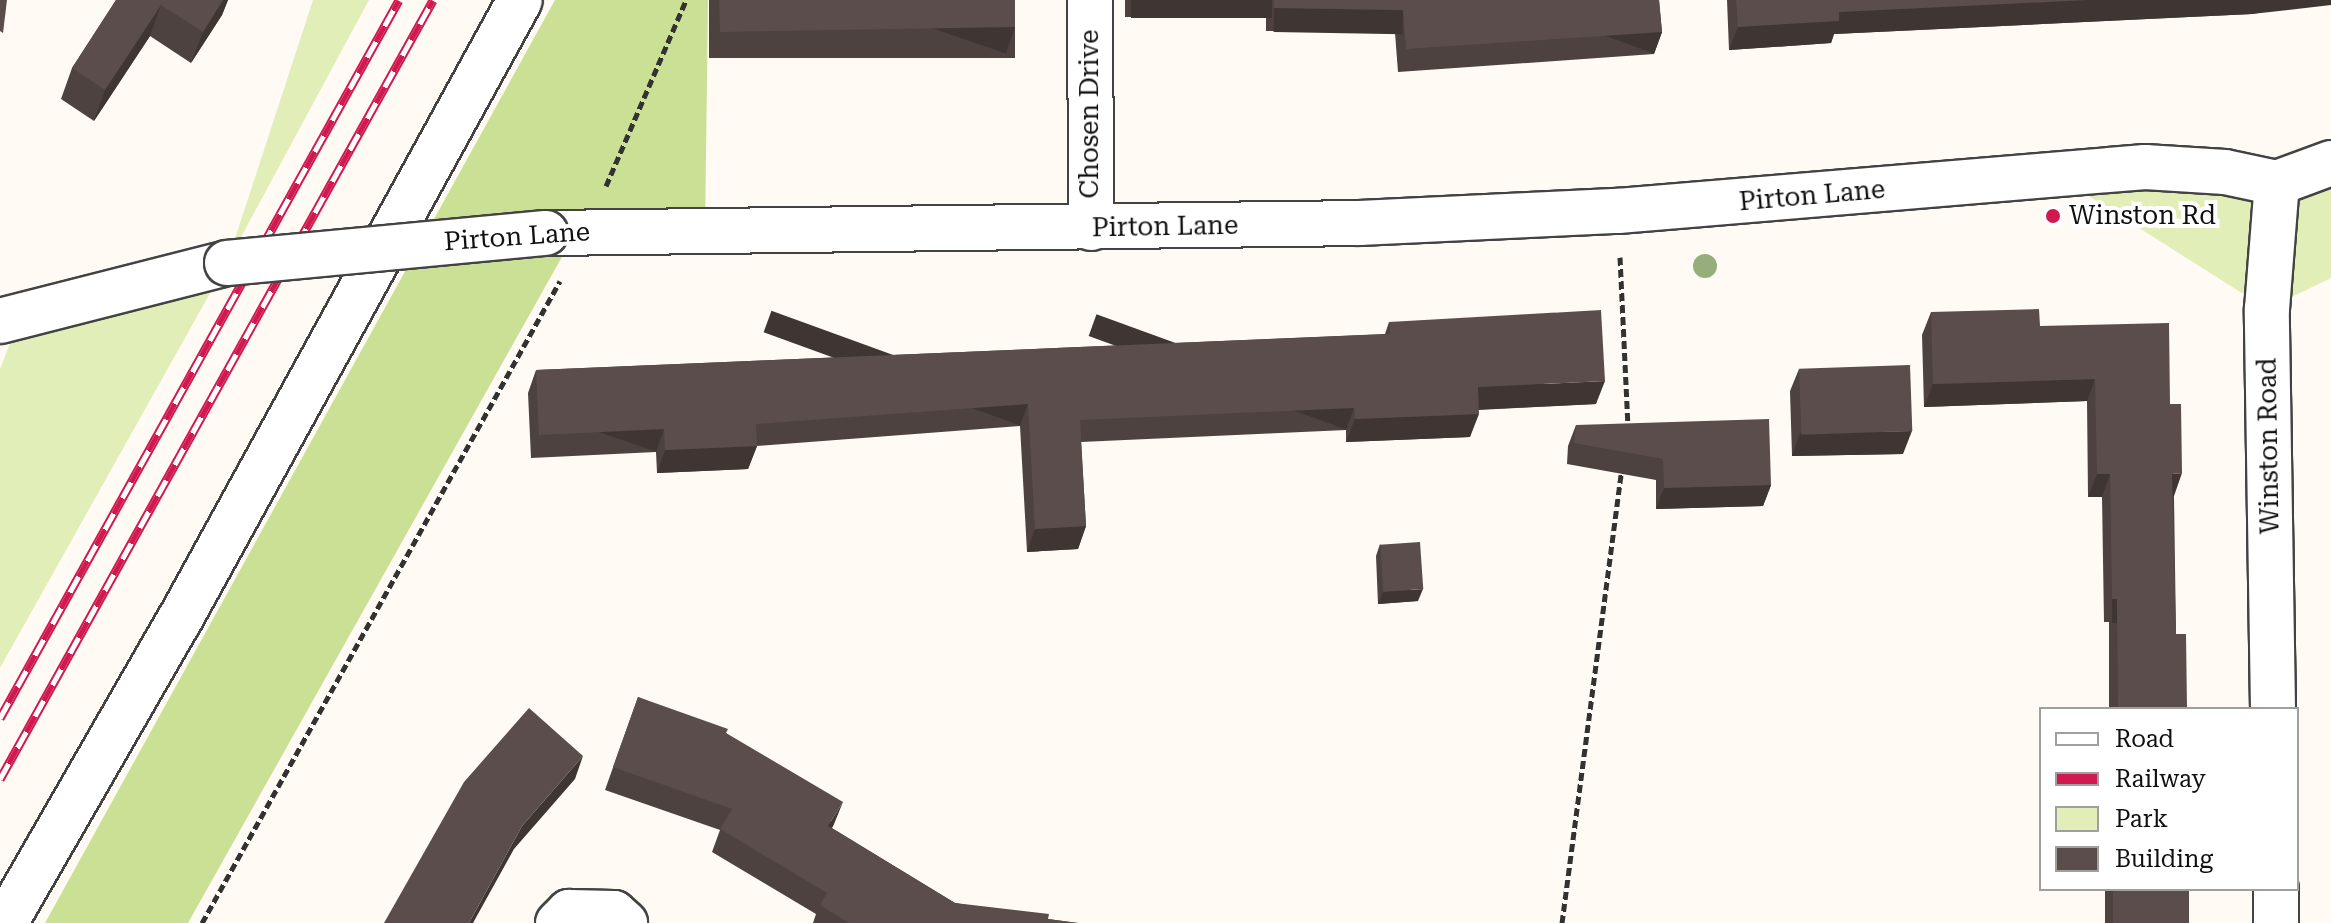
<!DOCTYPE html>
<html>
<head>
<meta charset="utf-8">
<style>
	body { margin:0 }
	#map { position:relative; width:2331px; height:923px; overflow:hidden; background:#fffaf3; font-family:"Roboto Serif",serif }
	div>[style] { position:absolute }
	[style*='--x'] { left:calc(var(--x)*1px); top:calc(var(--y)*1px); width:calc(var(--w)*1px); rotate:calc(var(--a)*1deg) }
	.green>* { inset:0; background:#e2eeb8 }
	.forest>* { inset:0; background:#cae195 }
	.path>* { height:5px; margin-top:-2.5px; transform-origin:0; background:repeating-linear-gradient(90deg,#323232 0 8px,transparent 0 12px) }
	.roads { filter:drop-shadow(2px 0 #434343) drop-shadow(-2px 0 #434343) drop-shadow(0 2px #434343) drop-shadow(0 -2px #434343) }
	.minor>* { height:44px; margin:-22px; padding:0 22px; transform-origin:22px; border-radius:22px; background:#fff }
	.rail>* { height:9px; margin-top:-4.5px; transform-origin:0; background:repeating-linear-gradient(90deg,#fff 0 18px,#cf194f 0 36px); box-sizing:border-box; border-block:2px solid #cf194f }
	.bridges { filter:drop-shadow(2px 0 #434343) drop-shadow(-2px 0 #434343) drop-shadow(0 2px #434343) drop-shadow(0 -2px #434343) }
	.minor-bridge>* { height:44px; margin:-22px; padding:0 22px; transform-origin:22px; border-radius:22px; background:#fff }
	.trees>* { width:24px; height:24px; margin:-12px; border-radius:50%; background:#96ae7b }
	.wall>* { inset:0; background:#4d4240; transform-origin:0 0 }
	.shaded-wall>* { inset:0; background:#3f3634; transform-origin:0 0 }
	.building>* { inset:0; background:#5a4d4b; transform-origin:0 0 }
	.dots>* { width:22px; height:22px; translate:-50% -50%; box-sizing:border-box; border:4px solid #fff; border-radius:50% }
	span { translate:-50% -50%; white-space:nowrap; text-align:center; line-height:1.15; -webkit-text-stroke:8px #fff; paint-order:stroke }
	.street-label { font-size:26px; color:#101010 }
	.poi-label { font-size:26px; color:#101010 }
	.left { translate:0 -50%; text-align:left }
	.legend { position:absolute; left:2039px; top:707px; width:260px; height:184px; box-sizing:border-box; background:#fff; border:2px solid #9f9f9f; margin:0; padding:10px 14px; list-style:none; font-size:24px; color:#101010 }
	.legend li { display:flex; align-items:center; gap:16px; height:40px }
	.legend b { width:40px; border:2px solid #9f9f9f }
</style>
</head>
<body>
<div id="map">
	<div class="green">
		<div style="clip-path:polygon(313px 0,369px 0,227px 263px,0 668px,0 369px,20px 318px,227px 263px)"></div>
		<div style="clip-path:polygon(2331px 163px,2331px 278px,2267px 309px,2057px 176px)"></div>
	</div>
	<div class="forest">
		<div style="clip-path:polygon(555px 0,708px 0,705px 233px,576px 232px,188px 923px,45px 923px)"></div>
	</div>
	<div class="path">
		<div style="--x:606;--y:186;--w:202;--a:-66.7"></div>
		<div style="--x:1620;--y:257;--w:169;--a:87.3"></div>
		<div style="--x:202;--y:923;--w:735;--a:-60.85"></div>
		<div style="--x:1562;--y:923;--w:459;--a:-82.5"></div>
	</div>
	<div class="roads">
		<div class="minor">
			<div style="--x:1090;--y:0;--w:228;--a:89.7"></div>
			<div style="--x:546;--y:233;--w:814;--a:-0.7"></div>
			<div style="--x:1360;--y:223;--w:258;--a:-2.7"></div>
			<div style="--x:1618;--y:211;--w:529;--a:-4.77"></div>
			<div style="--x:2145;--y:167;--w:80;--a:3.6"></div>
			<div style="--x:2225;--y:172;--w:53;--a:11.9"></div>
			<div style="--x:2277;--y:183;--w:58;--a:-20.3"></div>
			<div style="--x:0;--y:321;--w:234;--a:-14.3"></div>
			<div style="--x:2273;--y:709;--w:400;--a:-90.9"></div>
			<div style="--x:2267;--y:309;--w:126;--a:-85.5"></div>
			<div style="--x:2276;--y:889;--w:34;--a:90"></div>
			<div style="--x:5;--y:923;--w:349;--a:-60.1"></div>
			<div style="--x:179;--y:621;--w:708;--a:-61.23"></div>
			<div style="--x:558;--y:923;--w:16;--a:-45"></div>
			<div style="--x:569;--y:912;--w:45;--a:1.3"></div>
			<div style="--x:614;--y:913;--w:15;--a:42"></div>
		</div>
	</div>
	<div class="rail">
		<div style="--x:0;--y:718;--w:821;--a:-60.94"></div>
		<div style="--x:0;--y:779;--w:891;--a:-60.93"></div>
	</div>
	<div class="bridges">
		<div class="minor-bridge">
			<div style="--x:227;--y:263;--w:320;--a:-5.4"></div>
		</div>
	</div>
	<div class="trees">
		<div style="left:1705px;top:266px"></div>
	</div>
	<div class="wall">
		<div style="clip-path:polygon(116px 0,228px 0,222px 15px,191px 63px,150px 36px,94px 121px,61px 99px,72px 68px)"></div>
		<div style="left:709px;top:0;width:306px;height:58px"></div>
		<div style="clip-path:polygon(1125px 0,1659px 0,1662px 32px,1654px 54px,1398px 72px,1395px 33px,1266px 31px,1266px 17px,1125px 17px)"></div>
		<div style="clip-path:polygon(1727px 0,2331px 0,2252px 14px,1834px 34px,1831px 43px,1729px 50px)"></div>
		<div style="clip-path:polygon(1931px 312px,2040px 326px,2170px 404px,2174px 496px,2176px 634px,2187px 709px,2109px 709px,2109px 622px,2104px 622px,2102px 497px,2088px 497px,2087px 401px,1924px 407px,1922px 335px)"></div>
		<div style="clip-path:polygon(1389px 322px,1596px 404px,1478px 410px,1470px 437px,1346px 442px,1346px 430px,1081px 442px,1086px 526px,1078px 549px,1027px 552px,1020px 426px,757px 446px,748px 469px,657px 473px,656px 452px,531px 458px,528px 393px,536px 370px,1385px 334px)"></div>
		<div style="clip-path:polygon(1799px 369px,1903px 454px,1792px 456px,1790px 391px)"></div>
		<div style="clip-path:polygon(1576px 425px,1771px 485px,1763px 506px,1656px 509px,1656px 480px,1567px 464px,1568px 446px)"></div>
		<div style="clip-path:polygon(1380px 544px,1418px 601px,1378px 604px,1376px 556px)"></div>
		<div style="clip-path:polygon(638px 697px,726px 733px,834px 824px,832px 828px,955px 903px,1048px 919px,1078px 923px,813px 923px,816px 914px,712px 852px,720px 830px,605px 790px)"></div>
		<div style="left:2105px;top:889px;width:84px;height:34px"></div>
	</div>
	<div class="shaded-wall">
		<div style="clip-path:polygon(223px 0,228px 0,222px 15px,191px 63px,203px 32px)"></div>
		<div style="left:1131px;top:0;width:141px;height:18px"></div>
		<div style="clip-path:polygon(2087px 0,2331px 0,2331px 5px,2252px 14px,1834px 34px,1831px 43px,1729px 50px,1738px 27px,1839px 12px)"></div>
		<div style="clip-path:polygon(161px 5px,150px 36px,94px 121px,105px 90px)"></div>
		<div style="left:1274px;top:8px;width:129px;height:24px;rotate:1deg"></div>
		<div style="left:1015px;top:27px;width:28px;height:295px;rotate:109deg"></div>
		<div style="left:1662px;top:32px;width:23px;height:257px;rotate:110deg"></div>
		<div style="clip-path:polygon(2095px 379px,2087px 401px,1924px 407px,1933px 384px)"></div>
		<div style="clip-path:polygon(1605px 381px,1596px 404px,1469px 410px,1478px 387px)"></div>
		<div style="left:1028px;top:404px;width:23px;height:273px;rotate:110deg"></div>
		<div style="left:1354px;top:408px;width:23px;height:274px;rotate:110deg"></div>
		<div style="clip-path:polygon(1479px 414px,1470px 437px,1346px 442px,1355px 419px)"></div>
		<div style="left:664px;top:429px;width:24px;height:125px;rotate:109deg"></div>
		<div style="clip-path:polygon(1912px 431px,1903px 454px,1792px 456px,1800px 433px)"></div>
		<div style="clip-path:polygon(757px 446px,748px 469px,657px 473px,665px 450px)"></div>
		<div style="clip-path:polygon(2182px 473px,2174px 496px,2164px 496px,2172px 474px)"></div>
		<div style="clip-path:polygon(2097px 474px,2110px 474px,2102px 497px,2088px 497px)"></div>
		<div style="clip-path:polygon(1771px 485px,1763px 506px,1656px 509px,1664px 488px)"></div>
		<div style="clip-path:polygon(1086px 526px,1078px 549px,1027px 552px,1035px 529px)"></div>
		<div style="clip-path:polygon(1423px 589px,1418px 601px,1378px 604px,1383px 592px)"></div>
		<div style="left:2112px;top:599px;width:5px;height:24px"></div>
		<div style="clip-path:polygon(583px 756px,575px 779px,514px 849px,473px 923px,469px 923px,522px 826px)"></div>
		<div style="clip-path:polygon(843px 802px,834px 824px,820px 849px,828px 826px)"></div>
	</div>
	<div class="building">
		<div style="clip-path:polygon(0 0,7px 0,3px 33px,0 31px)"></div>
		<div style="clip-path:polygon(116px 0,223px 0,203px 32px,161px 5px,105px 90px,72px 68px)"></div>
		<div style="clip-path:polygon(719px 0,1015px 0,1015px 27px,720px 32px)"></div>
		<div style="clip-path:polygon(1274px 0,1659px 0,1662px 32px,1406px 49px,1403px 10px,1274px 8px)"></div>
		<div style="clip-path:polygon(1736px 0,2087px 0,1839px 12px,1839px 21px,1738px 27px)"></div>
		<div style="clip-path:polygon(2039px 309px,2040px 326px,2169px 323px,2170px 404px,2181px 404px,2182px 473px,2172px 474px,2176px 634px,2186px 634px,2187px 709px,2118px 709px,2117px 599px,2112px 599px,2110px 474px,2097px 474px,2095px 379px,1933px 384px,1931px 312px)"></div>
		<div style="clip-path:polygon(1601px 310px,1605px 381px,1478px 387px,1479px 414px,1355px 419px,1354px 408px,1080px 420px,1086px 526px,1035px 529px,1028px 404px,756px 424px,757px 446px,665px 450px,664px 429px,539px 435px,536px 370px,1390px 334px,1389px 322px)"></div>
		<div style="left:1910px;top:365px;width:66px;height:111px;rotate:88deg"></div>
		<div style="clip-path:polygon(1769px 419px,1771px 485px,1664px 488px,1663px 459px,1574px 443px,1576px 425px)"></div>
		<div style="left:1420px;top:542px;width:47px;height:40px;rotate:86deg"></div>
		<div style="clip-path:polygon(638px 697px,728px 729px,726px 733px,843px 802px,828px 826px,955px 903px,1049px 914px,1048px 919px,1078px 923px,849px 923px,820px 905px,827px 893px,720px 829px,732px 809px,613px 767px)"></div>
		<div style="clip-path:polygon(529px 708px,583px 756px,522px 826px,469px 923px,384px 923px,464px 782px)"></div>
		<div style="left:2113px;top:889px;width:76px;height:34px"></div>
	</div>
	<div class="dots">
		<div style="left:2053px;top:216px;background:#cf194f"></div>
	</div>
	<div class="street-label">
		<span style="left:1090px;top:114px;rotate:-90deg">Chosen Drive</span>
		<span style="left:1812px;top:196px;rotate:-5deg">Pirton Lane</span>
		<span style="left:1165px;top:227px;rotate:-1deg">Pirton Lane</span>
		<span style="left:517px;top:237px;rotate:-4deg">Pirton Lane</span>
		<span style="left:2269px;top:446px;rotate:-91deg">Winston Road</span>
	</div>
	<div class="poi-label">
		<span class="left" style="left:2069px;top:216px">Winston Rd</span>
	</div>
	<ul class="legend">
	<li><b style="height:10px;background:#fff"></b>Road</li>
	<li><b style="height:10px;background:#cf194f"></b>Railway</li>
	<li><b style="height:22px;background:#e2eeb8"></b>Park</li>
	<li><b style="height:22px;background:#5a4d4b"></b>Building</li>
	</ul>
</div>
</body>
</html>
